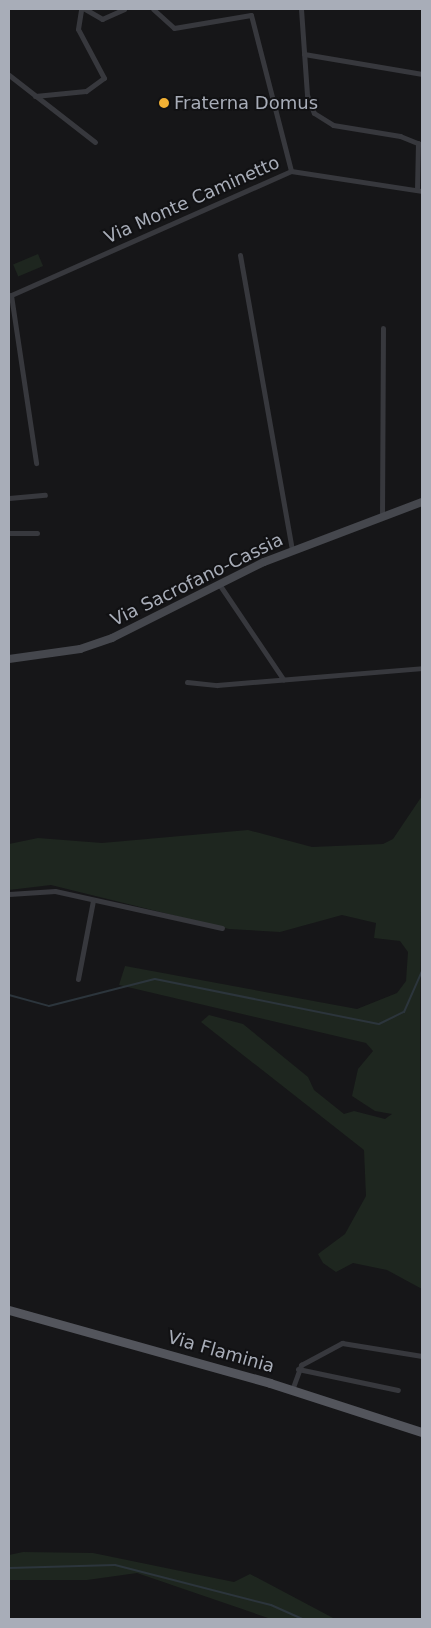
<!DOCTYPE html>
<html>
<head>
<meta charset="utf-8">
<style>
	body { margin:0 }
	#map { position:relative; width:431px; height:1628px; overflow:hidden; background:#161618; font-family:"DejaVu Sans",sans-serif }
	div>[style] { position:absolute }
	[style*='--x'] { left:calc(var(--x)*1px); top:calc(var(--y)*1px); width:calc(var(--w)*1px); rotate:calc(var(--a)*1deg) }
	.green>* { inset:0; background:#1e261f; transform-origin:0 0 }
	.stream>* { height:2px; margin:-1px; padding:0 1px; transform-origin:1px; border-radius:1px; background:#2c353c }
	.street>* { height:5px; margin:-2.5px; padding:0 2.5px; transform-origin:2.5px; border-radius:2.5px; background:#37383d }
	.secondary>* { height:8px; margin:-4px; padding:0 4px; transform-origin:4px; border-radius:4px; background:#45474d }
	.primary>* { height:9px; margin:-4.5px; padding:0 4.5px; transform-origin:4.5px; border-radius:4.5px; background:#53555c }
	.dots>* { width:14px; height:14px; translate:-50% -50%; box-sizing:border-box; border:2px solid #111113; border-radius:50% }
	span { translate:-50% -50%; white-space:nowrap; text-align:center; line-height:1.15; -webkit-text-stroke:4px #111113; paint-order:stroke }
	.poi-label { font-size:18px; color:#a8adb8 }
	.left { translate:0 -50%; text-align:left }
	.street-label { font-size:18px; color:#a8adb8 }
	.frame { position:absolute; inset:0; border:10px solid #a8adb8; pointer-events:none }
</style>
</head>
<body>
<div id="map">
	<div class="green">
		<div style="left:38px;top:254px;width:13px;height:27px;rotate:67deg"></div>
		<div style="clip-path:polygon(422px 796px,420px 1022px,422px 1289px,387px 1270px,353px 1263px,336px 1272px,323px 1263px,318px 1254px,345px 1234px,366px 1196px,364px 1150px,201px 1022px,209px 1015px,243px 1024px,308px 1077px,314px 1090px,344px 1114px,354px 1111px,385px 1119px,392px 1114px,375px 1111px,352px 1096px,358px 1069px,373px 1051px,366px 1043px,119px 985px,125px 966px,357px 1009px,397px 993px,406px 981px,408px 952px,400px 941px,374px 938px,376px 923px,342px 915px,280px 932px,229px 929px,51px 885px,9px 890px,9px 844px,38px 838px,102px 843px,248px 830px,312px 847px,383px 844px,393px 839px)"></div>
		<div style="clip-path:polygon(23px 1552px,93px 1553px,234px 1582px,250px 1574px,335px 1619px,271px 1619px,137px 1573px,87px 1580px,9px 1580px,9px 1555px)"></div>
	</div>
	<div class="stream">
		<div style="--x:9;--y:995;--w:41;--a:15.4"></div>
		<div style="--x:49;--y:1006;--w:109;--a:-14.3"></div>
		<div style="--x:155;--y:979;--w:228;--a:11.4"></div>
		<div style="--x:379;--y:1024;--w:28;--a:-26"></div>
		<div style="--x:404;--y:1012;--w:45;--a:-66.3"></div>
		<div style="--x:9;--y:1568;--w:106;--a:-1.6"></div>
		<div style="--x:115;--y:1565;--w:161;--a:14.4"></div>
		<div style="--x:271;--y:1605;--w:35;--a:24"></div>
	</div>
	<div class="street">
		<div style="--x:85;--y:9;--w:20;--a:30"></div>
		<div style="--x:102;--y:19;--w:24;--a:-24"></div>
		<div style="--x:153;--y:9;--w:28;--a:42"></div>
		<div style="--x:174;--y:28;--w:78;--a:-9.6"></div>
		<div style="--x:251;--y:15;--w:161;--a:75.6"></div>
		<div style="--x:301;--y:9;--w:86;--a:86"></div>
		<div style="--x:307;--y:95;--w:19;--a:69"></div>
		<div style="--x:314;--y:113;--w:22;--a:32"></div>
		<div style="--x:333;--y:125;--w:68;--a:9.3"></div>
		<div style="--x:400;--y:136;--w:24;--a:22"></div>
		<div style="--x:304;--y:54;--w:120;--a:9.6"></div>
		<div style="--x:9;--y:75;--w:109;--a:37.9"></div>
		<div style="--x:35;--y:96;--w:51;--a:-5.6"></div>
		<div style="--x:86;--y:91;--w:22;--a:-36"></div>
		<div style="--x:104;--y:78;--w:55;--a:-118"></div>
		<div style="--x:78;--y:29;--w:20;--a:-81"></div>
		<div style="--x:417;--y:190;--w:47;--a:-88.8"></div>
		<div style="--x:240;--y:255;--w:301;--a:80"></div>
		<div style="--x:11;--y:295;--w:170;--a:81.5"></div>
		<div style="--x:9;--y:296;--w:308;--a:-23.9"></div>
		<div style="--x:291;--y:171;--w:133;--a:8.7"></div>
		<div style="--x:9;--y:498;--w:36;--a:-5"></div>
		<div style="--x:382;--y:517;--w:189;--a:-89.7"></div>
		<div style="--x:9;--y:533;--w:28;--a:0"></div>
		<div style="--x:219;--y:584;--w:115;--a:56"></div>
		<div style="--x:187;--y:682;--w:30;--a:6"></div>
		<div style="--x:217;--y:685;--w:206;--a:-4.7"></div>
		<div style="--x:9;--y:894;--w:46;--a:-3.7"></div>
		<div style="--x:55;--y:891;--w:171;--a:12.5"></div>
		<div style="--x:78;--y:979;--w:80;--a:-79.2"></div>
		<div style="--x:298;--y:1369;--w:102;--a:11.9"></div>
		<div style="--x:292;--y:1390;--w:27;--a:-70"></div>
		<div style="--x:301;--y:1365;--w:47;--a:-28.2"></div>
		<div style="--x:342;--y:1343;--w:81;--a:9.2"></div>
	</div>
	<div class="secondary">
		<div style="--x:9;--y:659;--w:72;--a:-8"></div>
		<div style="--x:80;--y:649;--w:34;--a:-19"></div>
		<div style="--x:112;--y:638;--w:170;--a:-26.6"></div>
		<div style="--x:264;--y:562;--w:169;--a:-20.8"></div>
	</div>
	<div class="primary">
		<div style="--x:9;--y:1310;--w:271;--a:15.6"></div>
		<div style="--x:270;--y:1383;--w:160;--a:17.9"></div>
	</div>
	<div class="dots">
		<div style="left:164px;top:103px;background:#f2b134"></div>
	</div>
	<div class="poi-label">
		<span class="left" style="left:174px;top:103px">Fraterna Domus</span>
	</div>
	<div class="street-label">
		<span style="left:192px;top:200px;rotate:-24deg">Via Monte Caminetto</span>
		<span style="left:197px;top:580px;rotate:-26deg">Via Sacrofano-Cassia</span>
		<span style="left:221px;top:1352px;rotate:16deg">Via Flaminia</span>
	</div>
	<div class="frame"></div>
</div>
</body>
</html>
